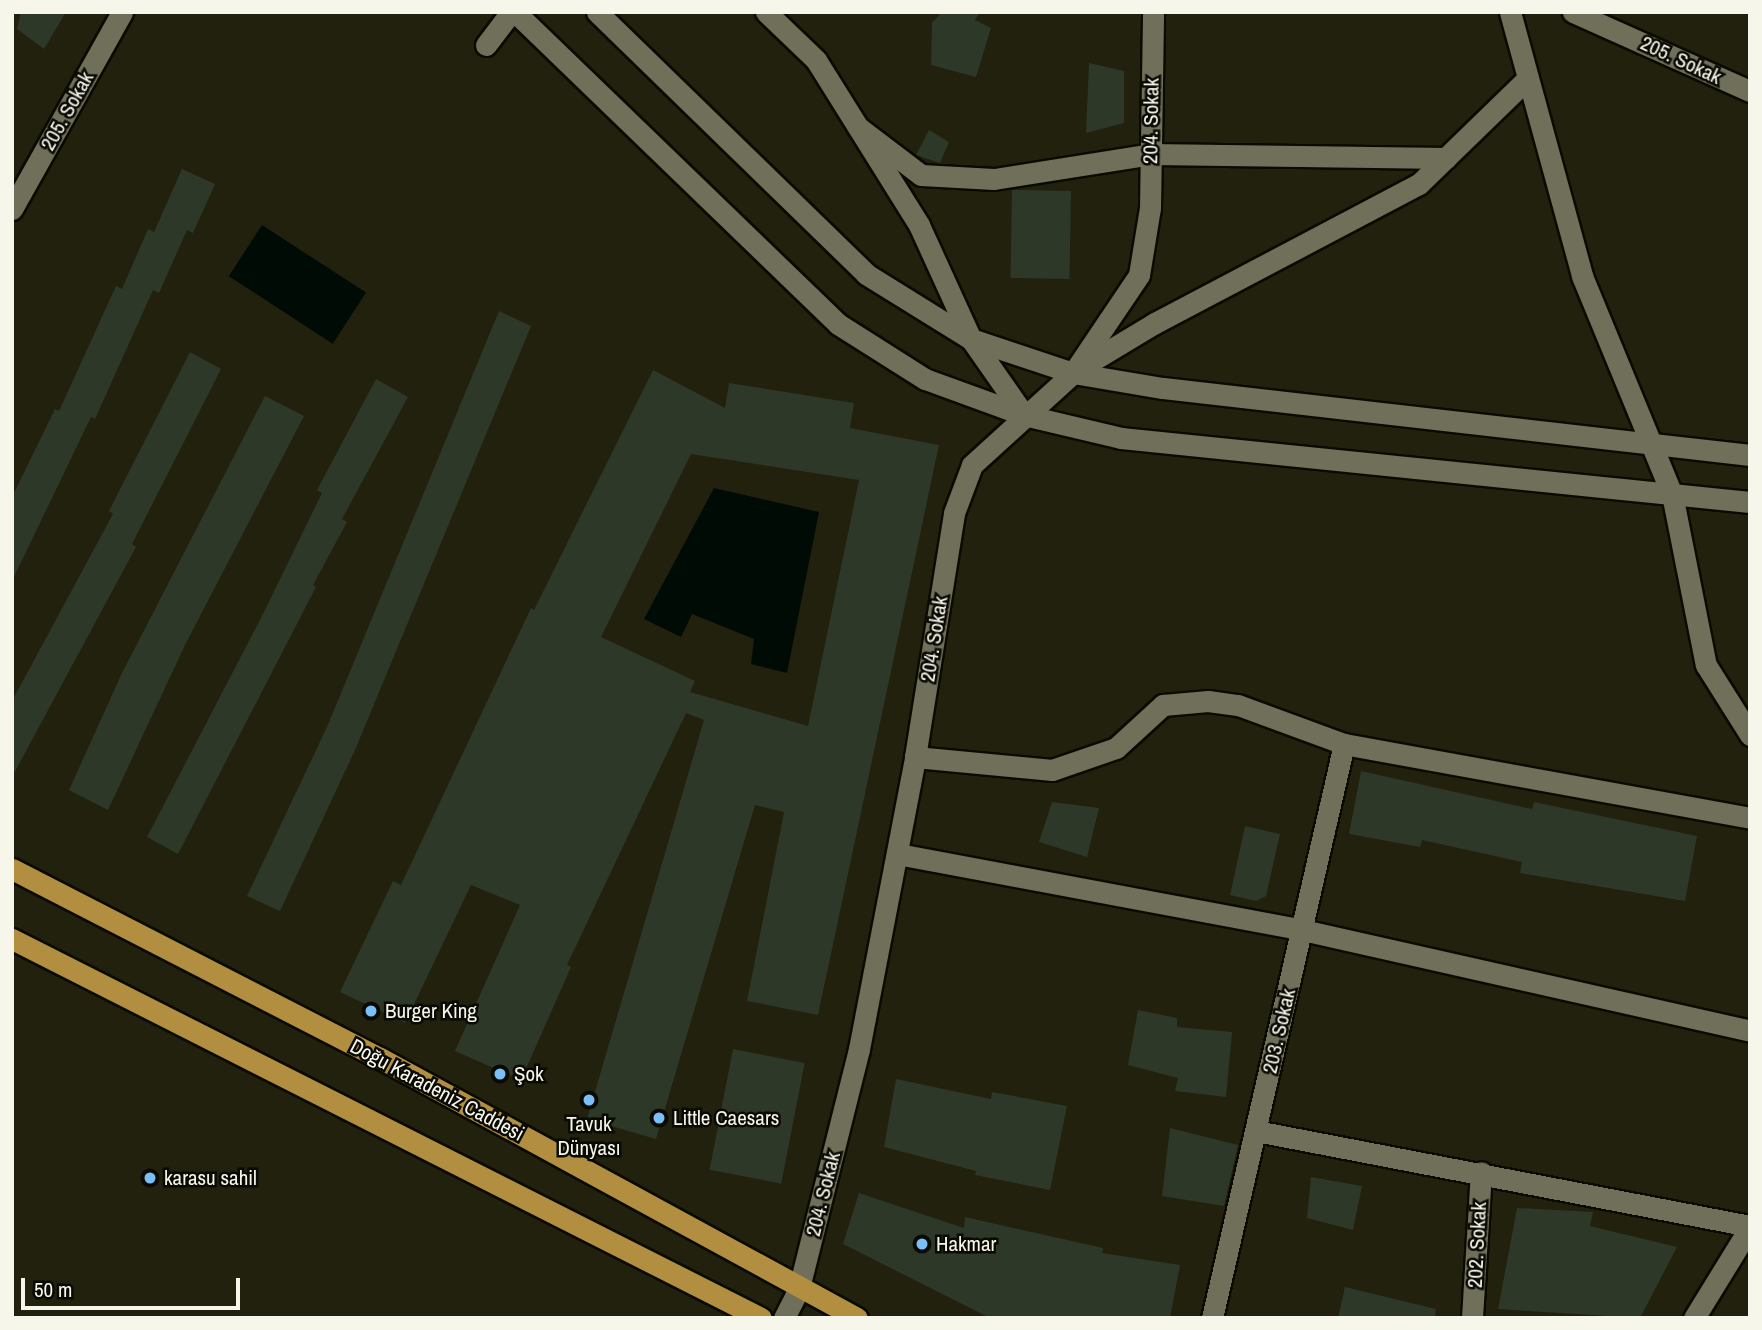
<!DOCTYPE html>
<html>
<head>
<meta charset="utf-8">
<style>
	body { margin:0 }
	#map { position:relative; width:1762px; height:1330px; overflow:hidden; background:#21210e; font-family:"Archivo Narrow",sans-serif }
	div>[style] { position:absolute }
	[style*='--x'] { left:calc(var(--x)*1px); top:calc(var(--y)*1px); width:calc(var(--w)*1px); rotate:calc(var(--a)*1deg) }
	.water>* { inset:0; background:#010b06; transform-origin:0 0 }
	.building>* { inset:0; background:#2d3828; transform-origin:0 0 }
	.roads { filter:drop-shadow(2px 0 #0b0a00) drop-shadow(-2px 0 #0b0a00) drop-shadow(0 2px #0b0a00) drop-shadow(0 -2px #0b0a00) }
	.street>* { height:21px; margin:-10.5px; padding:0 10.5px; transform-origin:10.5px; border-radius:10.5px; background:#6f6f5a }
	.secondary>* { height:21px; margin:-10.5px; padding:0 10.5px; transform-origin:10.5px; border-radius:10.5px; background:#6f6f5a }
	.primary>* { height:21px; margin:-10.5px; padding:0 10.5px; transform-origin:10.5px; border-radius:10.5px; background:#b28f40 }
	.dots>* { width:19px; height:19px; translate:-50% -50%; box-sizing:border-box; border:4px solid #0a0a04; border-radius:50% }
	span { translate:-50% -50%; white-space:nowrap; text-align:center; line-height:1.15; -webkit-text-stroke:5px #0a0a04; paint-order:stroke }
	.street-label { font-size:21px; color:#f6f6ea }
	.poi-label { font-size:21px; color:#f6f6ea }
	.left { translate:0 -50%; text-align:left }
	.frame { position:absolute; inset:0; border:14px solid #f6f6ea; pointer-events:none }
	.scale { position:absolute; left:21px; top:1278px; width:219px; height:32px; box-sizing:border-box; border:4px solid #f6f6ea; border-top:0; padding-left:9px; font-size:21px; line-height:24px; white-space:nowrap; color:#f6f6ea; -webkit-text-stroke:5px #0a0a04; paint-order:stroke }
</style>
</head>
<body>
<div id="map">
	<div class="water">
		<div style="left:262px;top:225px;width:124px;height:61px;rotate:33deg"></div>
		<div style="clip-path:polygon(714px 488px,819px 512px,787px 673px,751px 664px,754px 639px,692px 614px,681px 637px,644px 619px)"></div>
	</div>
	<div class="building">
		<div style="clip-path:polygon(21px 12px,66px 12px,44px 49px,17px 29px)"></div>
		<div style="clip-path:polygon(942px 12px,980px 12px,975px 20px,991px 28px,976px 77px,931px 65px,932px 23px)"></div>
		<div style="clip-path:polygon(1089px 63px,1124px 71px,1124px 123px,1086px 133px)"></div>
		<div style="clip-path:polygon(929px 130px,949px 142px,940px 163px,916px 155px)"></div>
		<div style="clip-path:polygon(182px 169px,215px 184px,193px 233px,187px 230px,159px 293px,153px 290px,95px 419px,91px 417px,12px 581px,12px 497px,55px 409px,59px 411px,116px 286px,122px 289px,148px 229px,154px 232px)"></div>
		<div style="left:1012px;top:190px;width:59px;height:88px;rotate:1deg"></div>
		<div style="clip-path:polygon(499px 311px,531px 326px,355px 750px,280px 911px,247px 896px,327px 727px)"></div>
		<div style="clip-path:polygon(190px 352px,221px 369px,132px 544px,136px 547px,12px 777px,12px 701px,113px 514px,109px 511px)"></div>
		<div style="clip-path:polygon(evenodd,653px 370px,725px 408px,729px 383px,854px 403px,850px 428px,939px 445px,818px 1015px,747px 1001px,784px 812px,755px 805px,656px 1139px,587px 1119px,704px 720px,686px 713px,567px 965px,571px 967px,521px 1080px,455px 1051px,520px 905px,471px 885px,405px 1023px,340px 992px,393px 881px,401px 885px,531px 608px,534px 610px,653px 370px,691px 454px,859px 480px,808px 726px,690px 692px,695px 681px,601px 637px,691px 454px)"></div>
		<div style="clip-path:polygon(376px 379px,408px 397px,342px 519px,347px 522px,313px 585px,316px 587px,178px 854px,147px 837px,261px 618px,322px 493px,317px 490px)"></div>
		<div style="clip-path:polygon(265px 396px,304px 416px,185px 645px,108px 810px,69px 790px,122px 673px)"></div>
		<div style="clip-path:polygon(1361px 771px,1532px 809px,1534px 802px,1697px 836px,1685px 901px,1520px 873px,1522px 862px,1422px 840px,1420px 847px,1349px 834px)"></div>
		<div style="clip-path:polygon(1052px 802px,1099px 808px,1087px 857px,1039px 842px)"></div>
		<div style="clip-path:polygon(1245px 826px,1280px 834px,1266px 896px,1256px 901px,1230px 895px)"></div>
		<div style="clip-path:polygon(1138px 1010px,1177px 1018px,1177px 1027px,1232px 1032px,1226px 1097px,1175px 1091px,1178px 1078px,1128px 1065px)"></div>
		<div style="left:733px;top:1049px;width:73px;height:123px;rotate:11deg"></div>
		<div style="clip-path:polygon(896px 1079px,991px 1099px,992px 1092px,1067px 1106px,1050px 1190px,975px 1175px,976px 1171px,884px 1147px)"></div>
		<div style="clip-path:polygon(1170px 1128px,1238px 1145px,1224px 1206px,1162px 1196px)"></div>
		<div style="clip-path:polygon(1311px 1177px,1362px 1186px,1353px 1230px,1307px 1218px)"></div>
		<div style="clip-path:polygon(859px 1193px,964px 1228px,965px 1217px,1103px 1248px,1102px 1253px,1180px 1265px,1170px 1318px,990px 1318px,843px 1244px)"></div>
		<div style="clip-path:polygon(1517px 1208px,1593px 1212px,1590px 1226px,1677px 1247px,1640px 1318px,1498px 1309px)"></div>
		<div style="clip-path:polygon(1345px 1287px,1436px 1309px,1435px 1318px,1338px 1318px)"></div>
	</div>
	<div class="roads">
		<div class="street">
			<div style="--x:766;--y:12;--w:69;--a:43.8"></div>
			<div style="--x:816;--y:60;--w:195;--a:58"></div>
			<div style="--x:919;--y:225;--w:125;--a:65.5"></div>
			<div style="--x:971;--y:339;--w:93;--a:55.1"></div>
			<div style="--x:1510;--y:12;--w:274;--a:74.7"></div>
			<div style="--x:1582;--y:276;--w:236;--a:67.6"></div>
			<div style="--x:1672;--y:494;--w:174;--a:78.8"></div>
			<div style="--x:1706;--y:665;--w:83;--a:57.8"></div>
			<div style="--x:1573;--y:12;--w:194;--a:24.1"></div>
			<div style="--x:486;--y:45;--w:41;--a:-52.9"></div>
			<div style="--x:858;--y:127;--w:79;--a:37.3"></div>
			<div style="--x:921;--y:175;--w:73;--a:3.1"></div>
			<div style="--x:994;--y:179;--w:159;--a:-9"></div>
			<div style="--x:1151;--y:154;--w:295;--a:0.8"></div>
			<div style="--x:12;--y:209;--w:226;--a:-60.8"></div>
			<div style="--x:1080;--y:368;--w:87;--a:-31"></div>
			<div style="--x:1155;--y:323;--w:298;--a:-27.8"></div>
			<div style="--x:1419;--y:184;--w:151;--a:-44.2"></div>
			<div style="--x:915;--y:757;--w:138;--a:5.4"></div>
			<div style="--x:1052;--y:770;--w:68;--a:-19"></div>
			<div style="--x:1116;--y:748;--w:64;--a:-42.5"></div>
			<div style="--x:1163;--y:705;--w:45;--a:-5.1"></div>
			<div style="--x:1208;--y:701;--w:30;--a:8"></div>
			<div style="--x:1238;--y:705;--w:113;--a:20.2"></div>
			<div style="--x:1344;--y:744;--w:413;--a:10.3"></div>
			<div style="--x:898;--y:854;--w:412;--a:10.6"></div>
			<div style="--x:1303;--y:930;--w:458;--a:12.7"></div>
			<div style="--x:1256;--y:1131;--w:503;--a:10.89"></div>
			<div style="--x:784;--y:1318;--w:34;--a:-63"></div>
			<div style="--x:799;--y:1288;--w:246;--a:-75.9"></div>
			<div style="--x:859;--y:1049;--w:297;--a:-79.1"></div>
			<div style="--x:915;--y:757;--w:247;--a:-80.9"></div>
			<div style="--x:954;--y:513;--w:51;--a:-69.4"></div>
			<div style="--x:972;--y:465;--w:137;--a:-42.3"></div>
			<div style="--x:1073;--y:373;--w:118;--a:-56"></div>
			<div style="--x:1139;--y:275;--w:68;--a:-80.7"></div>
			<div style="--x:1150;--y:208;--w:196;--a:-89.1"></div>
			<div style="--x:1212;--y:1318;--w:589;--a:-77.05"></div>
			<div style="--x:1472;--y:1318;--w:146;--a:-86.5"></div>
			<div style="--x:1694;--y:1318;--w:107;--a:-58.4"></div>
		</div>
		<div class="secondary">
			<div style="--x:515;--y:12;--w:449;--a:44"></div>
			<div style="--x:838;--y:324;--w:103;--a:32.3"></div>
			<div style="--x:925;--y:379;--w:105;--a:20"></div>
			<div style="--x:1024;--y:415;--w:100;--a:13.3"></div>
			<div style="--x:1121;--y:438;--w:632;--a:5.81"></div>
			<div style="--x:597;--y:12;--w:376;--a:44.2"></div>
			<div style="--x:866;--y:274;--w:123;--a:31.8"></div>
			<div style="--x:971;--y:339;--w:108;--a:18.4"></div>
			<div style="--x:1073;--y:373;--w:91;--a:9.5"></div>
			<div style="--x:1163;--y:388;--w:591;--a:6.51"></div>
		</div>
		<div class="primary">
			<div style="--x:12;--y:869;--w:414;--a:27.2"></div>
			<div style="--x:380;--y:1058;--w:543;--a:28.59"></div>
			<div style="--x:12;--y:939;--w:839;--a:26.84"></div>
		</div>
	</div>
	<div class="dots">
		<div style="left:371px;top:1011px;background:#7abff8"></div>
		<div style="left:500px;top:1074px;background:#7abff8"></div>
		<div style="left:589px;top:1100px;background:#7abff8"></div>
		<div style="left:659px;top:1118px;background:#7abff8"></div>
		<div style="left:150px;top:1178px;background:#7abff8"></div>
		<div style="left:922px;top:1244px;background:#7abff8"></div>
	</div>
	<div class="street-label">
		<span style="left:1681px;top:60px;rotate:25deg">205. Sokak</span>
		<span style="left:67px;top:111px;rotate:-61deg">205. Sokak</span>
		<span style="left:1151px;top:121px;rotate:-89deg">204. Sokak</span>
		<span style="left:934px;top:639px;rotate:-81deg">204. Sokak</span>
		<span style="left:1279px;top:1031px;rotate:-77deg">203. Sokak</span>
		<span style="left:437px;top:1090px;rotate:28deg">Doğu Karadeniz Caddesi</span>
		<span style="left:823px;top:1194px;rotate:-76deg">204. Sokak</span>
		<span style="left:1477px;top:1245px;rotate:-87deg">202. Sokak</span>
	</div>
	<div class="poi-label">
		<span class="left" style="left:385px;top:1011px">Burger King</span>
		<span class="left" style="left:514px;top:1074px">Şok</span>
		<span class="left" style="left:673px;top:1118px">Little Caesars</span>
		<span style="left:589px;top:1136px">Tavuk<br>Dünyası</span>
		<span class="left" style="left:164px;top:1178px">karasu sahil</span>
		<span class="left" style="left:936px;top:1244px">Hakmar</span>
	</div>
	<div class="frame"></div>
	<div class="scale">50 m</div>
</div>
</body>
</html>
